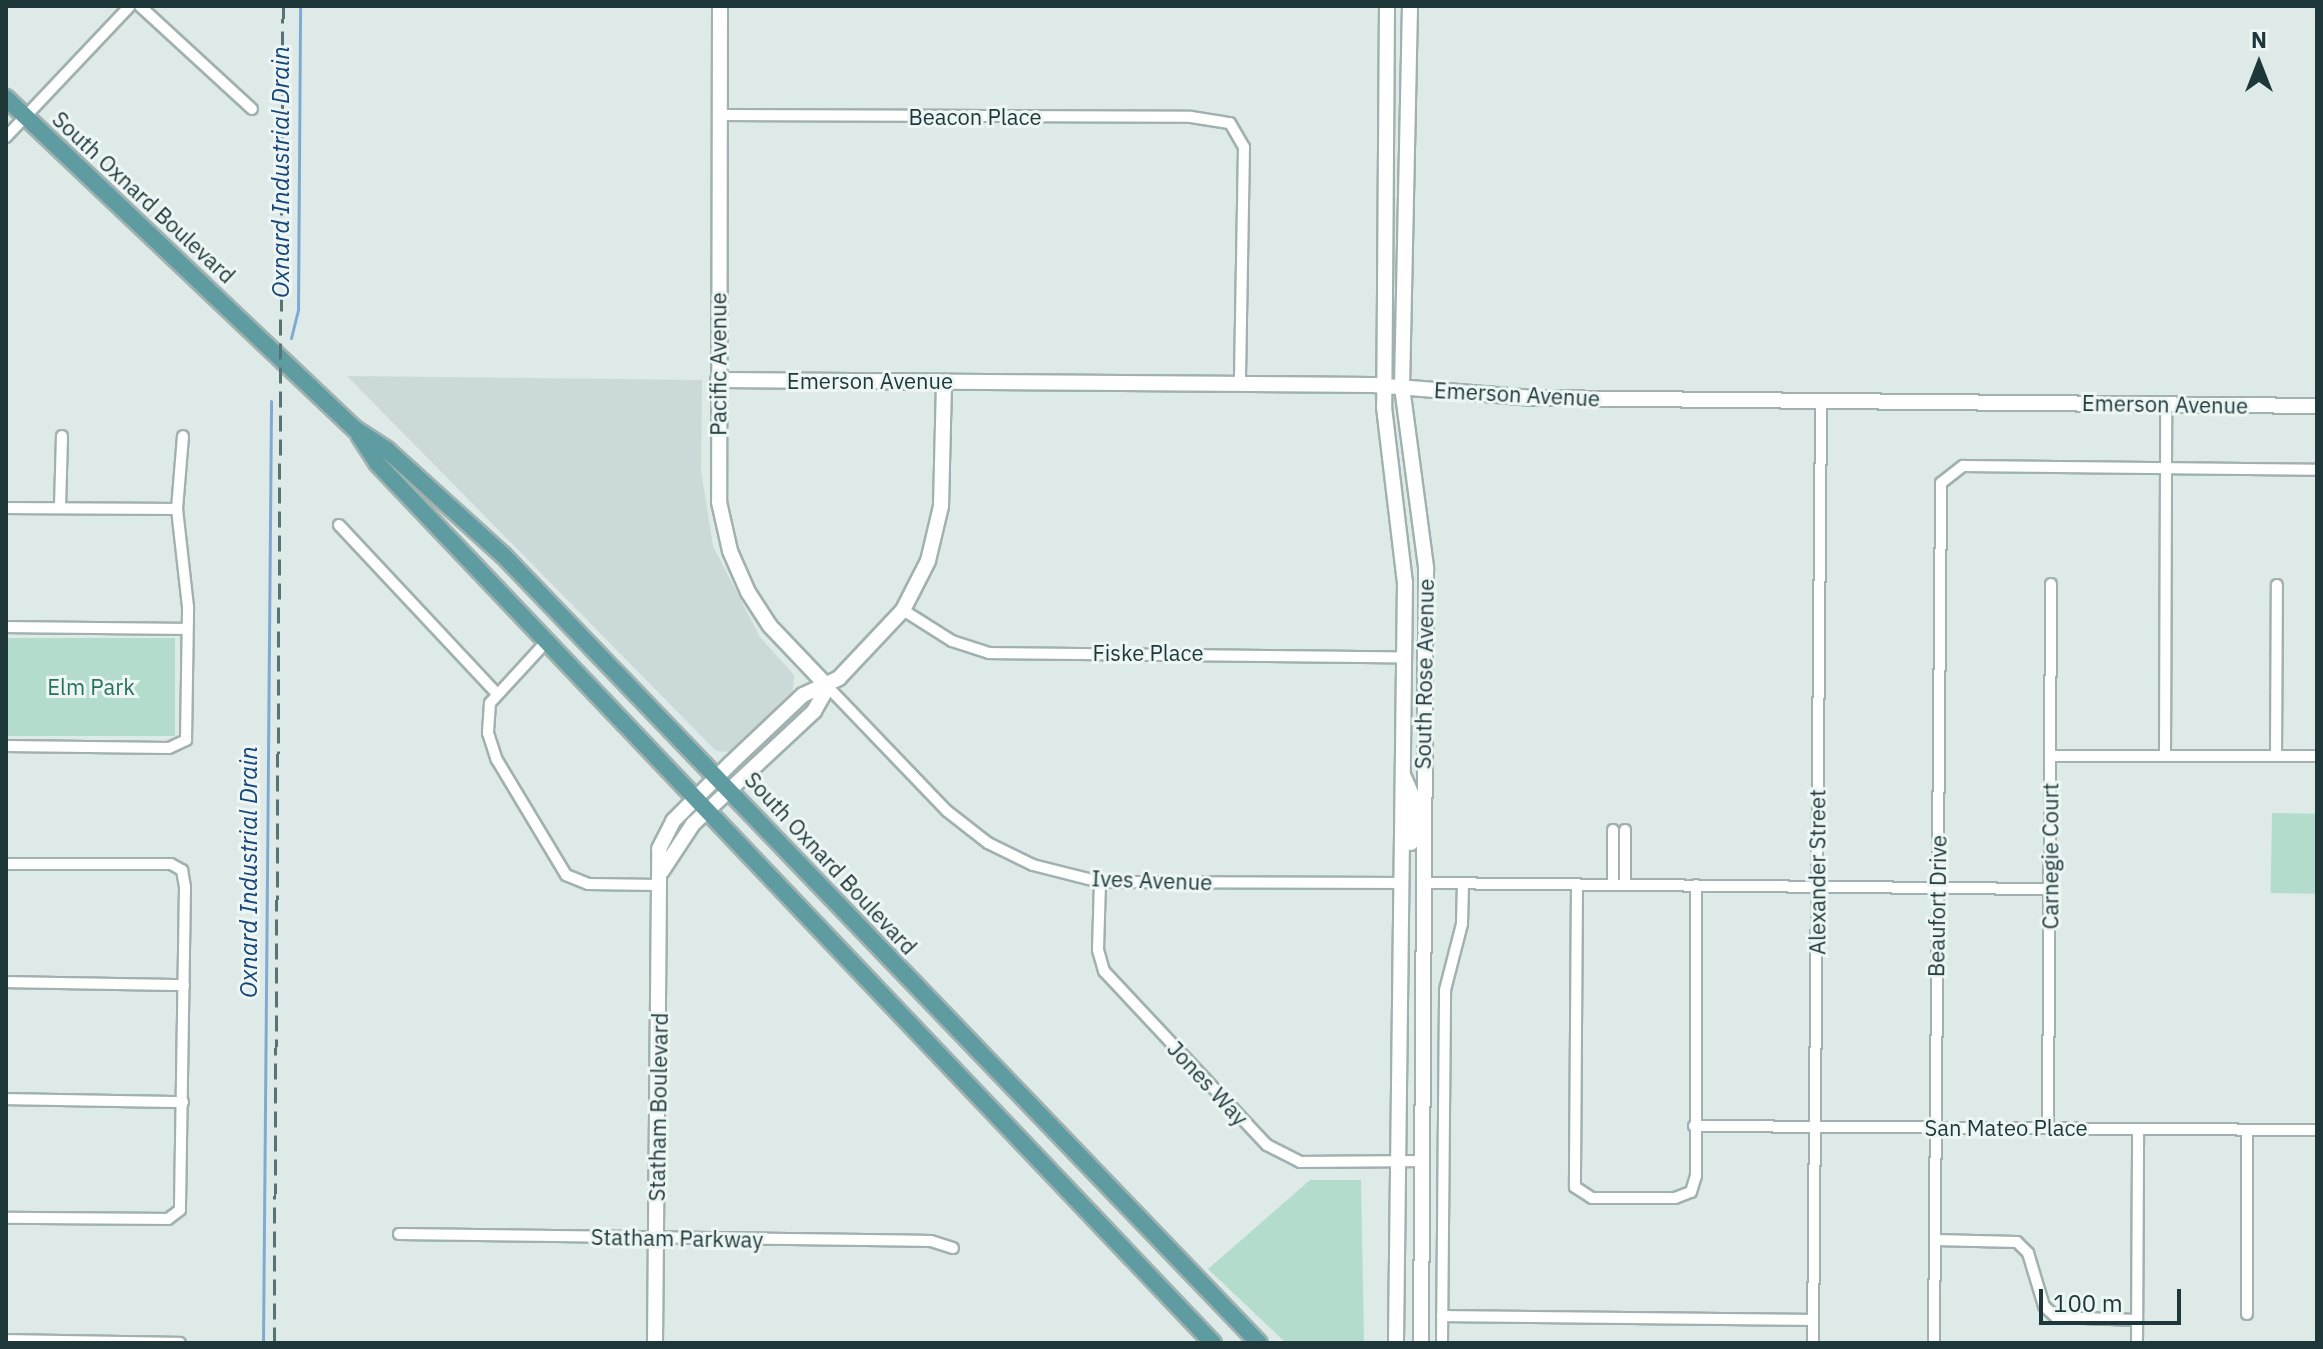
<!DOCTYPE html>
<html>
<head>
<meta charset="utf-8">
<style>
	body { margin:0 }
	#map { position:relative; width:2323px; height:1349px; overflow:hidden; background:#ddeae8; font-family:"IBM Plex Sans",sans-serif }
	div>[style] { position:absolute }
	[style*='--x'] { left:calc(var(--x)*1px); top:calc(var(--y)*1px); width:calc(var(--w)*1px); rotate:calc(var(--a)*1deg) }
	.built>* { inset:0; background:#cbd9d8 }
	.green>* { inset:0; background:#b4dccd; transform-origin:0 0 }
	.stream>* { height:3px; margin:-1.5px; padding:0 1.5px; transform-origin:1.5px; border-radius:1.5px; background:#81aad2 }
	.roads { filter:drop-shadow(2px 0 #a0b1b0) drop-shadow(-2px 0 #a0b1b0) drop-shadow(0 2px #a0b1b0) drop-shadow(0 -2px #a0b1b0) }
	.minor>* { height:10px; margin:-5px; padding:0 5px; transform-origin:5px; border-radius:5px; background:#fff }
	.tertiary>* { height:14px; margin:-7px; padding:0 7px; transform-origin:7px; border-radius:7px; background:#fff }
	.secondary>* { height:14px; margin:-7px; padding:0 7px; transform-origin:7px; border-radius:7px; background:#fff }
	.primary>* { height:16px; margin:-8px; padding:0 8px; transform-origin:8px; border-radius:8px; background:#5f9ca1 }
	.rail>* { height:3px; margin-top:-1.5px; transform-origin:0; background:repeating-linear-gradient(90deg,#587376 0 16px,transparent 0 24px) }
	span { translate:-50% -50%; white-space:nowrap; text-align:center; line-height:1.15; -webkit-text-stroke:6px #edf6f5; paint-order:stroke }
	.street-label { font-size:22px; color:#1e3739 }
	.park-label { font-size:22px; color:#27725d }
	.water-label { font-size:24px; color:#174677; font-style:italic }
	.frame { position:absolute; inset:0; border:8px solid #1e3739; pointer-events:none }
	.north { position:absolute; left:2219px; top:24px; width:80px; height:80px; -webkit-text-stroke:6px #edf6f5; paint-order:stroke; rotate:0deg; font-size:22px; font-weight:700; line-height:32px; text-align:center; color:#1e3739 }
	.north::after { content:''; display:block; margin:auto; width:28px; height:36px; background:#1e3739; clip-path:polygon(50% 0,100% 100%,50% 72%,0 100%) }
	.scale { position:absolute; left:2039px; top:1289px; width:142px; height:36px; box-sizing:border-box; border:4px solid #1e3739; border-top:0; padding-left:10px; font-size:24px; line-height:28px; white-space:nowrap; color:#1e3739; -webkit-text-stroke:6px #edf6f5; paint-order:stroke }
</style>
</head>
<body>
<div id="map">
	<div class="built">
		<div style="clip-path:polygon(347px 376px,702px 380px,701px 471px,713px 546px,760px 637px,794px 675px,793px 691px,730px 752px,716px 751px)"></div>
	</div>
	<div class="green">
		<div style="left:6px;top:638px;width:169px;height:98px"></div>
		<div style="left:2272px;top:813px;width:45px;height:80px;rotate:1deg"></div>
		<div style="clip-path:polygon(1310px 1180px,1361px 1180px,1364px 1343px,1286px 1343px,1208px 1269px)"></div>
	</div>
	<div class="stream">
		<div style="--x:291;--y:338;--w:30;--a:-76"></div>
		<div style="--x:298;--y:309;--w:303;--a:-89.6"></div>
		<div style="--x:263;--y:1343;--w:942;--a:-89.51"></div>
	</div>
	<div class="roads">
		<div class="minor">
			<div style="--x:140;--y:6;--w:152;--a:42.6"></div>
			<div style="--x:719;--y:115;--w:472;--a:0.2"></div>
			<div style="--x:1191;--y:117;--w:39;--a:9"></div>
			<div style="--x:1230;--y:123;--w:28;--a:60"></div>
			<div style="--x:1244;--y:147;--w:237;--a:91"></div>
			<div style="--x:6;--y:137;--w:180;--a:-46.6"></div>
			<div style="--x:60;--y:507;--w:71;--a:-88.4"></div>
			<div style="--x:6;--y:508;--w:171;--a:0.3"></div>
			<div style="--x:339;--y:525;--w:230;--a:46.9"></div>
			<div style="--x:903;--y:610;--w:58;--a:32.3"></div>
			<div style="--x:952;--y:641;--w:39;--a:18"></div>
			<div style="--x:989;--y:653;--w:415;--a:0.6"></div>
			<div style="--x:6;--y:627;--w:181;--a:0.6"></div>
			<div style="--x:547;--y:641;--w:84;--a:132.6"></div>
			<div style="--x:490;--y:703;--w:30;--a:94"></div>
			<div style="--x:488;--y:733;--w:28;--a:72"></div>
			<div style="--x:497;--y:760;--w:134;--a:59"></div>
			<div style="--x:566;--y:875;--w:24;--a:22"></div>
			<div style="--x:588;--y:884;--w:72;--a:0.8"></div>
			<div style="--x:828;--y:687;--w:172;--a:46.2"></div>
			<div style="--x:947;--y:811;--w:52;--a:38"></div>
			<div style="--x:988;--y:843;--w:50;--a:26.1"></div>
			<div style="--x:1033;--y:865;--w:69;--a:14.2"></div>
			<div style="--x:1100;--y:882;--w:302;--a:0.2"></div>
			<div style="--x:6;--y:746;--w:163;--a:0.7"></div>
			<div style="--x:169;--y:748;--w:19;--a:-25"></div>
			<div style="--x:186;--y:740;--w:133;--a:-89.1"></div>
			<div style="--x:188;--y:607;--w:99;--a:-96.4"></div>
			<div style="--x:177;--y:509;--w:73;--a:-85.3"></div>
			<div style="--x:2165;--y:755;--w:351;--a:-89.8"></div>
			<div style="--x:2050;--y:756;--w:267;--a:0"></div>
			<div style="--x:2276;--y:756;--w:171;--a:-89.7"></div>
			<div style="--x:1625;--y:830;--w:55;--a:90"></div>
			<div style="--x:6;--y:864;--w:165;--a:0"></div>
			<div style="--x:171;--y:864;--w:13;--a:29"></div>
			<div style="--x:182;--y:870;--w:17;--a:80"></div>
			<div style="--x:185;--y:887;--w:323;--a:90.9"></div>
			<div style="--x:180;--y:1210;--w:15;--a:143"></div>
			<div style="--x:168;--y:1219;--w:162;--a:-179.6"></div>
			<div style="--x:1100;--y:882;--w:68;--a:91.7"></div>
			<div style="--x:1098;--y:950;--w:22;--a:74"></div>
			<div style="--x:1104;--y:971;--w:238;--a:46.9"></div>
			<div style="--x:1267;--y:1145;--w:37;--a:27"></div>
			<div style="--x:1300;--y:1162;--w:122;--a:-0.5"></div>
			<div style="--x:1422;--y:883;--w:628;--a:0.55"></div>
			<div style="--x:1577;--y:885;--w:302;--a:90.4"></div>
			<div style="--x:1575;--y:1187;--w:20;--a:33"></div>
			<div style="--x:1592;--y:1198;--w:83;--a:0"></div>
			<div style="--x:1675;--y:1198;--w:17;--a:-21"></div>
			<div style="--x:1691;--y:1192;--w:17;--a:-73"></div>
			<div style="--x:1696;--y:1176;--w:291;--a:-90"></div>
			<div style="--x:1613;--y:885;--w:55;--a:-90"></div>
			<div style="--x:6;--y:982;--w:178;--a:1"></div>
			<div style="--x:6;--y:1099;--w:177;--a:1"></div>
			<div style="--x:1694;--y:1126;--w:623;--a:0.37"></div>
			<div style="--x:2048;--y:1128;--w:544;--a:-89.68"></div>
			<div style="--x:399;--y:1234;--w:532;--a:0.75"></div>
			<div style="--x:931;--y:1241;--w:23;--a:18"></div>
			<div style="--x:1935;--y:1240;--w:82;--a:1.4"></div>
			<div style="--x:2017;--y:1242;--w:16;--a:45"></div>
			<div style="--x:2028;--y:1253;--w:55;--a:73.2"></div>
			<div style="--x:2044;--y:1306;--w:16;--a:43"></div>
			<div style="--x:2056;--y:1317;--w:81;--a:2.1"></div>
			<div style="--x:2247;--y:1314;--w:184;--a:-90"></div>
			<div style="--x:1442;--y:1316;--w:371;--a:0.6"></div>
			<div style="--x:6;--y:1340;--w:174;--a:1"></div>
			<div style="--x:1442;--y:1343;--w:353;--a:-89.5"></div>
			<div style="--x:1445;--y:990;--w:68;--a:-75.6"></div>
			<div style="--x:1462;--y:924;--w:40;--a:-88.6"></div>
			<div style="--x:1813;--y:1343;--w:942;--a:-89.51"></div>
			<div style="--x:1934;--y:1343;--w:860;--a:-89.53"></div>
			<div style="--x:1941;--y:483;--w:28;--a:-38"></div>
			<div style="--x:1963;--y:466;--w:354;--a:0.6"></div>
			<div style="--x:2137;--y:1343;--w:214;--a:-89.7"></div>
		</div>
		<div class="tertiary">
			<div style="--x:720;--y:6;--w:496;--a:90.1"></div>
			<div style="--x:719;--y:502;--w:50;--a:77.3"></div>
			<div style="--x:730;--y:551;--w:45;--a:66.3"></div>
			<div style="--x:748;--y:592;--w:40;--a:57.1"></div>
			<div style="--x:770;--y:626;--w:84;--a:46.4"></div>
			<div style="--x:718;--y:380;--w:655;--a:0.44"></div>
			<div style="--x:1373;--y:385;--w:161;--a:4.6"></div>
			<div style="--x:1533;--y:398;--w:784;--a:0.58"></div>
			<div style="--x:662;--y:871;--w:56;--a:-56.6"></div>
			<div style="--x:693;--y:824;--w:166;--a:-43"></div>
			<div style="--x:814;--y:711;--w:28;--a:-60"></div>
			<div style="--x:655;--y:1343;--w:494;--a:-89.5"></div>
			<div style="--x:659;--y:849;--w:31;--a:-63"></div>
			<div style="--x:673;--y:821;--w:82;--a:-45"></div>
			<div style="--x:731;--y:763;--w:99;--a:-43.4"></div>
			<div style="--x:803;--y:695;--w:40;--a:-25"></div>
			<div style="--x:839;--y:678;--w:93;--a:-46.7"></div>
			<div style="--x:903;--y:610;--w:55;--a:-63"></div>
			<div style="--x:928;--y:561;--w:57;--a:-76.7"></div>
			<div style="--x:941;--y:506;--w:124;--a:-88.6"></div>
		</div>
		<div class="secondary">
			<div style="--x:1387;--y:6;--w:401;--a:90.4"></div>
			<div style="--x:1384;--y:407;--w:176;--a:83.2"></div>
			<div style="--x:1405;--y:582;--w:761;--a:90.68"></div>
			<div style="--x:1410;--y:6;--w:381;--a:91.2"></div>
			<div style="--x:1402;--y:387;--w:183;--a:82.4"></div>
			<div style="--x:1426;--y:568;--w:775;--a:90.37"></div>
			<div style="--x:1404;--y:777;--w:20;--a:66"></div>
			<div style="--x:1412;--y:795;--w:48;--a:91.2"></div>
		</div>
		<div class="primary">
			<div style="--x:6;--y:98;--w:481;--a:43.5"></div>
			<div style="--x:355;--y:429;--w:38;--a:33"></div>
			<div style="--x:387;--y:450;--w:156;--a:42.2"></div>
			<div style="--x:503;--y:555;--w:1092;--a:46.19"></div>
			<div style="--x:359;--y:435;--w:33;--a:57"></div>
			<div style="--x:377;--y:463;--w:1214;--a:46.47"></div>
		</div>
	</div>
	<div class="rail">
		<div style="--x:274;--y:1343;--w:1337;--a:-89.61"></div>
	</div>
	<div class="street-label">
		<span style="left:975px;top:117px">Beacon Place</span>
		<span style="left:144px;top:197px;rotate:43deg">South Oxnard Boulevard</span>
		<span style="left:718px;top:364px;rotate:-90deg">Pacific Avenue</span>
		<span style="left:870px;top:381px">Emerson Avenue</span>
		<span style="left:1517px;top:394px;rotate:3deg">Emerson Avenue</span>
		<span style="left:2165px;top:404px;rotate:1deg">Emerson Avenue</span>
		<span style="left:1148px;top:653px">Fiske Place</span>
		<span style="left:1424px;top:674px;rotate:-89deg">South Rose Avenue</span>
		<span style="left:2050px;top:856px;rotate:-90deg">Carnegie Court</span>
		<span style="left:831px;top:863px;rotate:47deg">South Oxnard Boulevard</span>
		<span style="left:1817px;top:872px;rotate:-90deg">Alexander Street</span>
		<span style="left:1152px;top:880px;rotate:2deg">Ives Avenue</span>
		<span style="left:1937px;top:906px;rotate:-89deg">Beaufort Drive</span>
		<span style="left:1208px;top:1083px;rotate:47deg">Jones Way</span>
		<span style="left:658px;top:1107px;rotate:-89deg">Statham Boulevard</span>
		<span style="left:2006px;top:1128px">San Mateo Place</span>
		<span style="left:677px;top:1238px;rotate:1deg">Statham Parkway</span>
	</div>
	<div class="park-label">
		<span style="left:91px;top:687px">Elm Park</span>
	</div>
	<div class="water-label">
		<span style="left:281px;top:172px;rotate:-90deg">Oxnard Industrial Drain</span>
		<span style="left:249px;top:872px;rotate:-90deg">Oxnard Industrial Drain</span>
	</div>
	<div class="frame"></div>
	<div class="north">N</div>
	<div class="scale">100 m</div>
</div>
</body>
</html>
